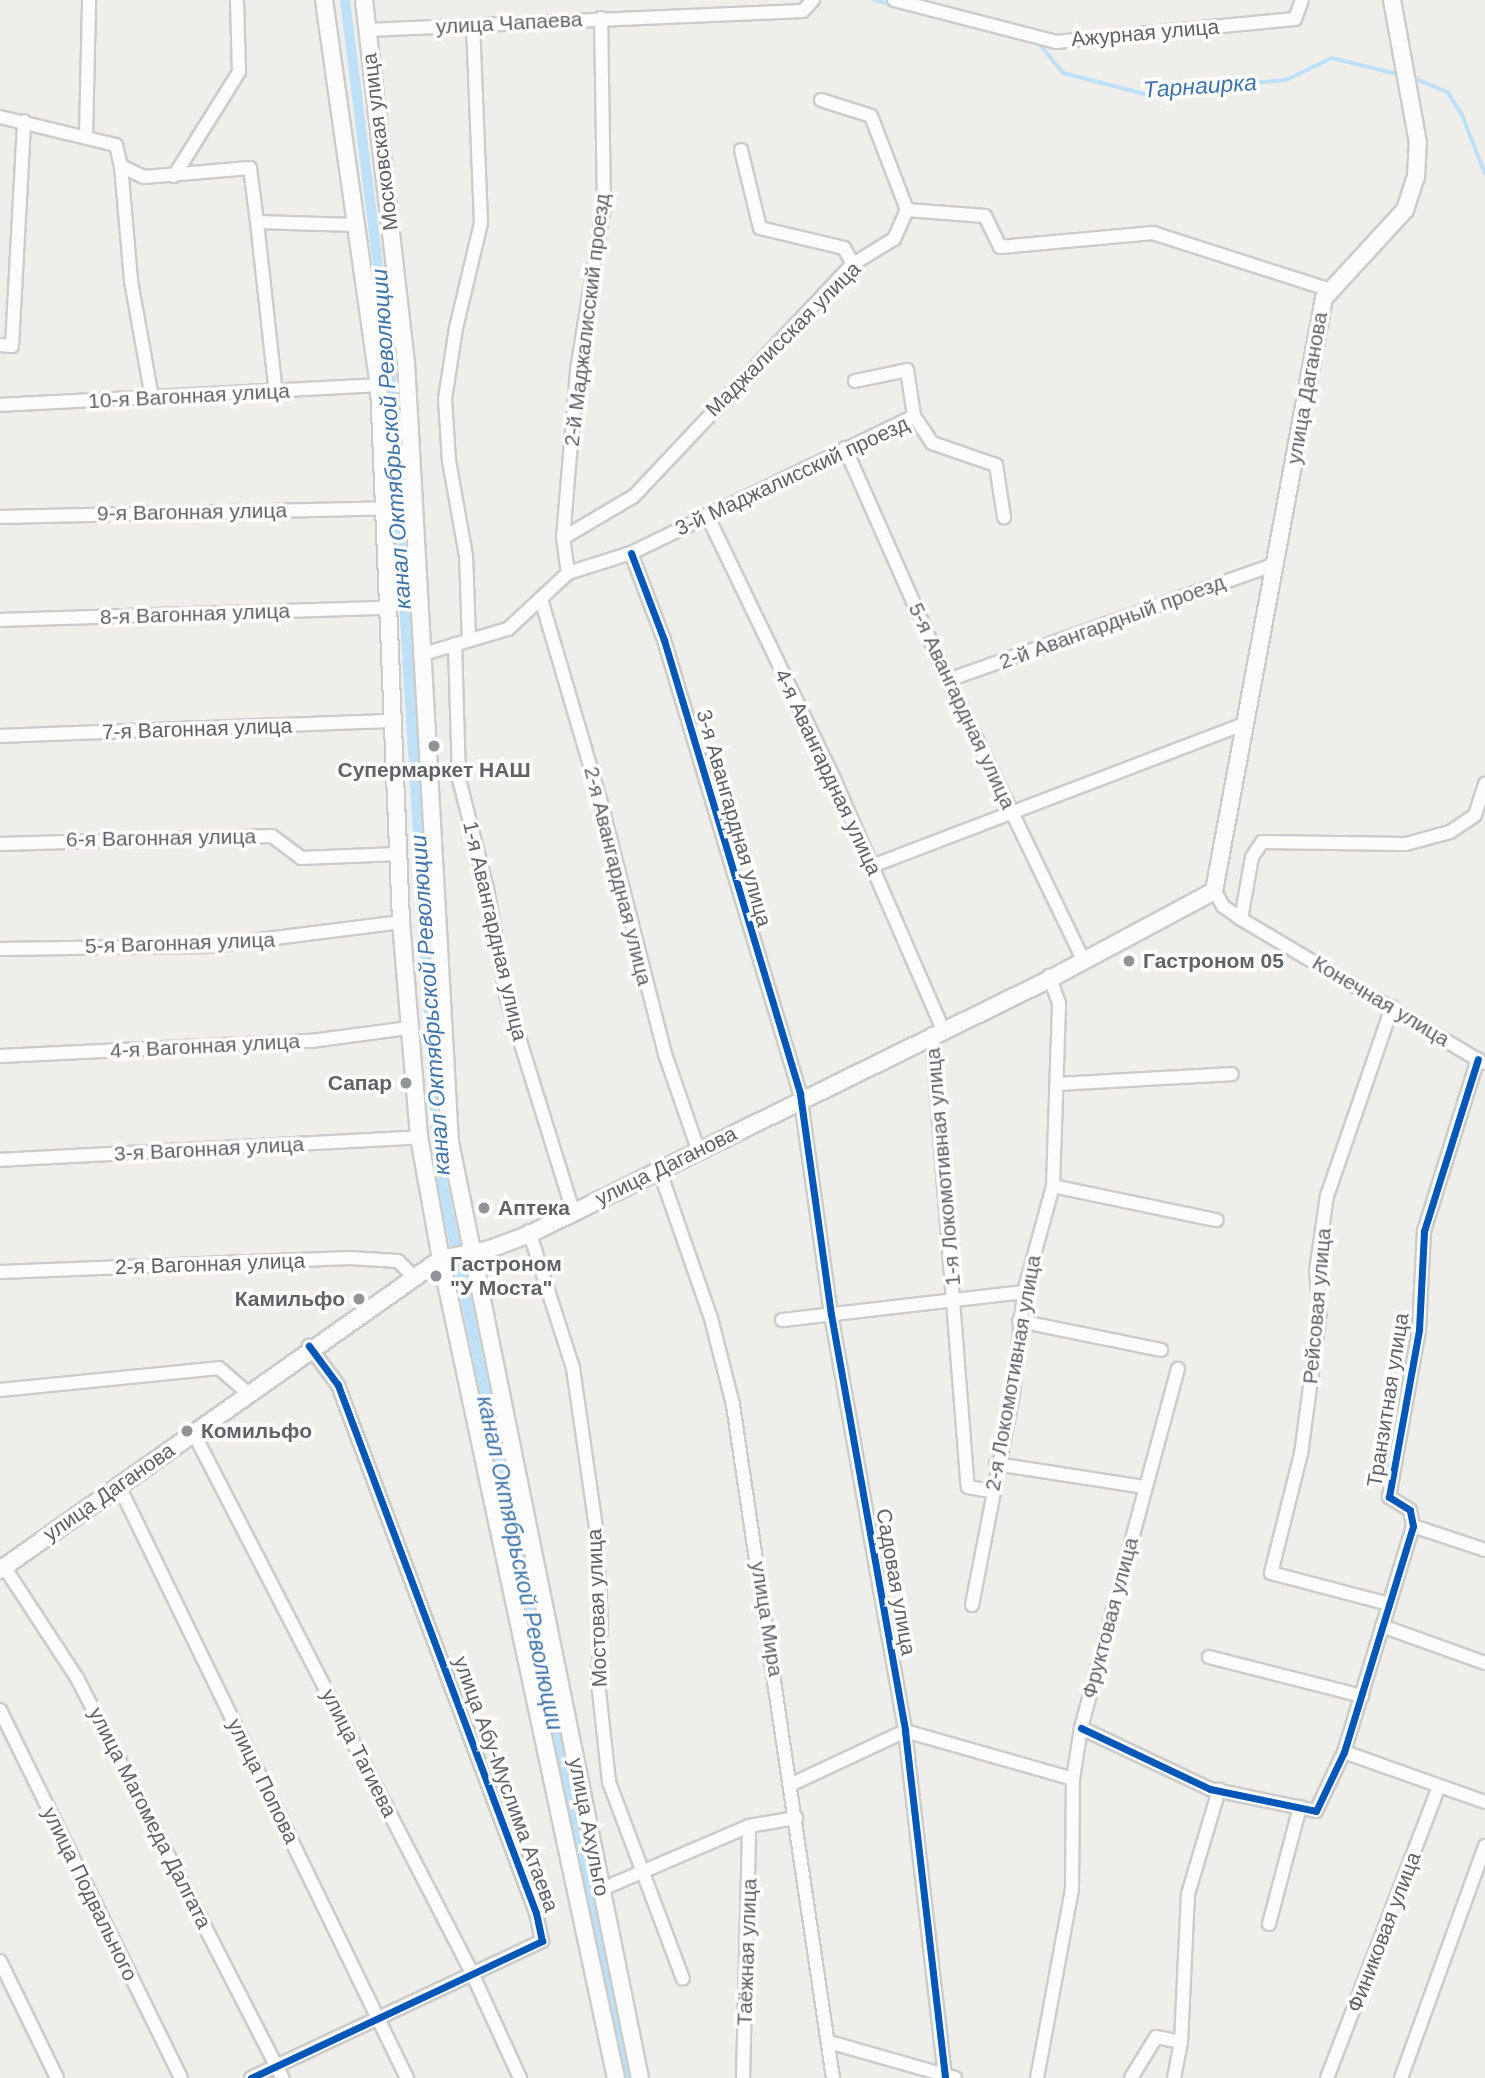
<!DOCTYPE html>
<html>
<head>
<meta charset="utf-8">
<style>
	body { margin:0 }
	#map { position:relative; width:1485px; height:2078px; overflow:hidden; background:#efeeea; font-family:Helvetica,sans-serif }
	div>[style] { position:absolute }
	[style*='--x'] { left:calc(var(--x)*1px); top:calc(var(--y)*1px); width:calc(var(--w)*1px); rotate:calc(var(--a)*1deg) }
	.stream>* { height:3.5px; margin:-1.75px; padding:0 1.75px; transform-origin:1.75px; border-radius:1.75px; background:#bfe0f9 }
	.canal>* { height:10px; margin:-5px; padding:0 5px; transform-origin:5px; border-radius:5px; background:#bfe0f9 }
	.roads { filter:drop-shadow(2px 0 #cbcccc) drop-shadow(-2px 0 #cbcccc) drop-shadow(0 2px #cbcccc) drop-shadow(0 -2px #cbcccc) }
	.street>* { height:12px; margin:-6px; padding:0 6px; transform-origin:6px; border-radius:6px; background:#fdfcfc }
	.secondary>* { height:16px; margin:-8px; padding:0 8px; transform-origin:8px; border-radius:8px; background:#fdfcfc }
	.cycleway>* { height:7px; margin:-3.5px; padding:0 3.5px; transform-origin:3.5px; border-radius:3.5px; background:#0057b8 }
	.dots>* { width:19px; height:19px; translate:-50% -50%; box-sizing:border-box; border:4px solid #fff; border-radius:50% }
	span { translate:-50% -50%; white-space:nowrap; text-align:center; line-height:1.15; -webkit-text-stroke:7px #fff; paint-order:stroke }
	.street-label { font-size:21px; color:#5f6368 }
	.poi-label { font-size:21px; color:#5f6368; font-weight:700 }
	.left { translate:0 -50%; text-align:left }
	.right { translate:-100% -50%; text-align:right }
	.water-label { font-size:23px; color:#4174aa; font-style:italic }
</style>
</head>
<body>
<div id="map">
	<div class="stream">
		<div style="--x:875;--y:0;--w:103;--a:15.3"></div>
		<div style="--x:1039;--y:43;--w:38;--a:51"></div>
		<div style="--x:1063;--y:73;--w:85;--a:14.4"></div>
		<div style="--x:1145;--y:94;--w:142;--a:-5.7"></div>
		<div style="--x:1286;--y:80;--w:51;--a:-25.6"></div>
		<div style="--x:1332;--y:58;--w:71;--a:13.8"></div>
		<div style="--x:1412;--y:77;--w:39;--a:23"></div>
		<div style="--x:1448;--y:92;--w:26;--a:58"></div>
		<div style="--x:1462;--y:114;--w:63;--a:68.7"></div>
	</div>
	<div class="canal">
		<div style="--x:345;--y:0;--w:356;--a:82.9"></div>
		<div style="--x:389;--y:353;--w:811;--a:86.54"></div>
		<div style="--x:438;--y:1163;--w:934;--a:78.39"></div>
	</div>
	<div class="roads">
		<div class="street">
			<div style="--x:894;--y:0;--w:167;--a:14.5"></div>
			<div style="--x:1056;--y:42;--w:240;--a:-5.5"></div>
			<div style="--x:1295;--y:19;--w:20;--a:-70"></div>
			<div style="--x:367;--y:30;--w:436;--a:-2.5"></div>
			<div style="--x:803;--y:11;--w:15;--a:-48"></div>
			<div style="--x:821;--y:100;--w:52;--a:17.7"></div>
			<div style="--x:871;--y:116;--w:101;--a:69"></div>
			<div style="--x:0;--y:117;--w:119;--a:13.6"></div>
			<div style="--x:116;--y:145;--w:22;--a:77"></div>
			<div style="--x:121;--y:166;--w:25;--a:26"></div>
			<div style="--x:144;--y:177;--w:106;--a:-4.9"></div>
			<div style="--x:250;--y:168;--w:54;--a:82.6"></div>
			<div style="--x:257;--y:222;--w:98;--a:1.8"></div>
			<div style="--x:86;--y:136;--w:136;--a:-88.7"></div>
			<div style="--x:741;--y:150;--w:80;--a:76.3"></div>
			<div style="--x:760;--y:228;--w:86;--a:13.4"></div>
			<div style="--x:844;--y:248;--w:18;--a:61"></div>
			<div style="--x:121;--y:166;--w:115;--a:85"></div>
			<div style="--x:131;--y:281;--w:119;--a:79.8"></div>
			<div style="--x:174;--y:176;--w:123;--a:-58"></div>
			<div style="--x:239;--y:72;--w:72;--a:-91.6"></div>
			<div style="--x:257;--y:222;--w:172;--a:83.7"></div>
			<div style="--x:0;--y:345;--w:12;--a:5"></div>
			<div style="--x:12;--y:346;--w:225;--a:-86.9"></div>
			<div style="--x:855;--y:381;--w:53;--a:-11.9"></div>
			<div style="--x:907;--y:370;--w:47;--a:81.3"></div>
			<div style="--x:0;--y:405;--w:380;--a:-3"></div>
			<div style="--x:845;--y:448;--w:254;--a:66.1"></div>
			<div style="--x:948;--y:680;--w:312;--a:64.2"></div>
			<div style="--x:707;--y:515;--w:293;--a:64.3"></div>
			<div style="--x:834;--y:779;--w:276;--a:66.5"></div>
			<div style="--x:0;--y:517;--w:384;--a:-1.3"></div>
			<div style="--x:563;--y:538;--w:82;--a:-30.6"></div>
			<div style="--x:634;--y:496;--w:319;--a:-46.7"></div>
			<div style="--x:853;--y:264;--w:48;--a:-31.4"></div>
			<div style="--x:894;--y:239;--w:32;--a:-66"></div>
			<div style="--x:907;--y:210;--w:78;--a:4.4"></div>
			<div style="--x:985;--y:216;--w:34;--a:64"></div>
			<div style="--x:1000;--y:247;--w:154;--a:-5.2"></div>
			<div style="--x:1153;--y:233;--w:187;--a:17.8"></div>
			<div style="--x:631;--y:553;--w:93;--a:69.2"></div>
			<div style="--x:664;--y:640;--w:474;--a:73.3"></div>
			<div style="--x:800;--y:1094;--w:222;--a:82"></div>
			<div style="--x:831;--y:1314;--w:424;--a:79.9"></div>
			<div style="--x:905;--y:1731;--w:349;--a:83.4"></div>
			<div style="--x:568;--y:573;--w:35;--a:-98"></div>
			<div style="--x:563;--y:538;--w:169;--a:-85.2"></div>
			<div style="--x:577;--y:370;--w:166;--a:-80.7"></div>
			<div style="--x:604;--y:206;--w:188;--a:-90.9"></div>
			<div style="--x:568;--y:573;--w:66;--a:-17.6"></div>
			<div style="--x:631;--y:553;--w:314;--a:-25.8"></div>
			<div style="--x:914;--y:416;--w:32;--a:56"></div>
			<div style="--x:932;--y:443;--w:68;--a:19"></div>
			<div style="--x:996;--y:465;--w:53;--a:81.3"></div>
			<div style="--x:541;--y:599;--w:213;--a:73.6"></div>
			<div style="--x:601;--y:803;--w:259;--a:75.7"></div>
			<div style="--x:665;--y:1054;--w:104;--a:70.9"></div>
			<div style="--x:0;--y:620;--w:389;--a:-1.8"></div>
			<div style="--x:469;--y:640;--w:84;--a:-92"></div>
			<div style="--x:466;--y:556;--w:97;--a:-100.1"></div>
			<div style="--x:449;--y:461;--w:62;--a:-93.7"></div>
			<div style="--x:445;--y:399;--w:72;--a:-81.2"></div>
			<div style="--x:456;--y:328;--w:108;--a:-76.6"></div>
			<div style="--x:481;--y:223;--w:196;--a:-92.3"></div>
			<div style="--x:455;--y:644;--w:135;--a:88.3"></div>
			<div style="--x:459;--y:779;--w:114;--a:75.7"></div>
			<div style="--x:487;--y:889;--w:112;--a:79.7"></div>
			<div style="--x:507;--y:999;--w:222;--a:72.7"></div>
			<div style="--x:420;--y:655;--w:92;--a:-16.5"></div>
			<div style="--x:508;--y:629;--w:82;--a:-43"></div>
			<div style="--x:948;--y:680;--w:347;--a:-19.5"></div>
			<div style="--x:0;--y:736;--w:395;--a:-2.2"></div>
			<div style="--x:0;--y:844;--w:272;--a:-1.7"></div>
			<div style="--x:272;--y:836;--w:36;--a:37"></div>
			<div style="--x:301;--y:858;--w:97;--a:-2.4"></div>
			<div style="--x:872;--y:866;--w:397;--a:-20.9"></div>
			<div style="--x:1213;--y:888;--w:21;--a:61"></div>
			<div style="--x:1223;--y:906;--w:22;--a:36"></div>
			<div style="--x:1241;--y:919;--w:282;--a:30.7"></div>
			<div style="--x:1241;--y:919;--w:63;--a:-79.9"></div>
			<div style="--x:1252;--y:857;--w:18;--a:-56"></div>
			<div style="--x:1262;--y:842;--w:144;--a:0.8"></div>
			<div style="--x:1406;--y:844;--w:46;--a:-15.3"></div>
			<div style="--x:1450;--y:832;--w:30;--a:-34"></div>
			<div style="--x:1475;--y:815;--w:33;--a:-72"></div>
			<div style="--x:0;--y:949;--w:211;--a:-0.8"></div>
			<div style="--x:211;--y:946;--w:192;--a:-7.2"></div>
			<div style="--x:932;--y:1034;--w:454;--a:85.5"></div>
			<div style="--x:968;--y:1487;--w:23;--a:10"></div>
			<div style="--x:0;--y:1056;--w:311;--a:-2.8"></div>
			<div style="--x:311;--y:1041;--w:99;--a:-7.6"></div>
			<div style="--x:1059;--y:1084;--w:173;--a:-3.3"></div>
			<div style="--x:0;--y:1160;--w:420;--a:-3.1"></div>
			<div style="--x:659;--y:1169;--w:158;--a:70.8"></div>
			<div style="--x:711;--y:1318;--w:90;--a:75.8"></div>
			<div style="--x:733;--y:1405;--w:680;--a:81.55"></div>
			<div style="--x:1053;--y:1186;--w:167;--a:11.8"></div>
			<div style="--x:529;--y:1231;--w:144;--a:72.2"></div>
			<div style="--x:573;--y:1368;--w:162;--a:81.8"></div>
			<div style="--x:596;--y:1528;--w:94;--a:87"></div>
			<div style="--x:601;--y:1622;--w:60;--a:92.9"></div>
			<div style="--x:598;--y:1682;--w:101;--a:83.7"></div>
			<div style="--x:609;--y:1782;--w:210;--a:69.4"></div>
			<div style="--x:0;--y:1272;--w:350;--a:-2.3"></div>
			<div style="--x:350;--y:1258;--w:48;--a:3.6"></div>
			<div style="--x:398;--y:1261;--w:23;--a:45"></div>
			<div style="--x:782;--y:1320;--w:244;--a:-6.6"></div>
			<div style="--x:1019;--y:1321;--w:145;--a:11.5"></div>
			<div style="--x:0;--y:1390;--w:220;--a:-5.7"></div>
			<div style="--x:219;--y:1368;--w:40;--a:41"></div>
			<div style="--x:192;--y:1430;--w:609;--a:62.72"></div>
			<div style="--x:471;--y:1971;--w:118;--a:65.4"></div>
			<div style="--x:996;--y:1464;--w:151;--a:8.8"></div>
			<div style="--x:118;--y:1484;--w:661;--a:64.06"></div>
			<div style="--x:1413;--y:1526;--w:76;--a:18.4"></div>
			<div style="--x:3;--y:1565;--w:135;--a:56.8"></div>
			<div style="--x:77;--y:1678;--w:450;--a:62.8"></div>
			<div style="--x:1389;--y:1604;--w:122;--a:-165.3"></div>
			<div style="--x:1271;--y:1573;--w:123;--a:-75.9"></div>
			<div style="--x:1301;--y:1454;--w:143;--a:-82.4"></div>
			<div style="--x:1320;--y:1312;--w:41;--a:-95.6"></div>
			<div style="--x:1316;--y:1271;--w:76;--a:-81.7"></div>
			<div style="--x:1327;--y:1196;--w:200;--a:-71"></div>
			<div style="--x:972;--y:1605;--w:215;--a:-79"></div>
			<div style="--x:1013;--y:1394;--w:103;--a:-83.8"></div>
			<div style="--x:1024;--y:1292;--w:110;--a:-74.7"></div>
			<div style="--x:1053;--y:1186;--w:183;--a:-88.1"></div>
			<div style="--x:1059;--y:1003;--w:29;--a:-110"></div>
			<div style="--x:1382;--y:1626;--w:109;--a:19.8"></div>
			<div style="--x:1209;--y:1657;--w:158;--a:14.3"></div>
			<div style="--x:0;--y:1710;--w:410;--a:63.8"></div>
			<div style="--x:1081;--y:1728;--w:143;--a:25.3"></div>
			<div style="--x:1210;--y:1789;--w:108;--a:11.7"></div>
			<div style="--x:1316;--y:1811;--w:65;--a:-64.6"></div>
			<div style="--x:1344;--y:1752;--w:236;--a:-73"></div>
			<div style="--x:1413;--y:1526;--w:16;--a:-101"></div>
			<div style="--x:1410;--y:1510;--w:25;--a:-148"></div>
			<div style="--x:1389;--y:1497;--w:170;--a:-79.8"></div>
			<div style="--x:1419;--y:1330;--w:99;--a:-87.1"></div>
			<div style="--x:1424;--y:1231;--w:180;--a:-72.6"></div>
			<div style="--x:1344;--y:1752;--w:150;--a:19.5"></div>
			<div style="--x:792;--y:1784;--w:125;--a:-25.1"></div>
			<div style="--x:905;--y:1731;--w:175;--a:15.9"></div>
			<div style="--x:602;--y:1889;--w:160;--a:-23.2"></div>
			<div style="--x:749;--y:1826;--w:48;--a:-9.7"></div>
			<div style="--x:1269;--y:1924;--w:121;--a:-75.2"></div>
			<div style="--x:0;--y:1961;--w:130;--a:64"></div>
			<div style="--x:829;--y:2042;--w:131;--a:15.9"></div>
			<div style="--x:251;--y:2078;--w:322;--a:-25.2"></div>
			<div style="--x:542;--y:1941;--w:29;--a:-102"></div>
			<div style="--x:536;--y:1913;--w:564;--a:-110.56"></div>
			<div style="--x:338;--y:1385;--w:49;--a:-126.6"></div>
			<div style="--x:743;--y:2078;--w:252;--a:-88.6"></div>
			<div style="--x:1037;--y:2078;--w:192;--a:-79.5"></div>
			<div style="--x:1072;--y:1889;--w:110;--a:-89.5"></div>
			<div style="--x:1073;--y:1779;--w:52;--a:-81.1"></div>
			<div style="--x:1081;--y:1728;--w:372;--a:-74.9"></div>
			<div style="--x:1131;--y:2078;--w:48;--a:-58.6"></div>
			<div style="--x:1156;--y:2037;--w:25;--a:11"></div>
			<div style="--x:1174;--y:2078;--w:37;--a:-79"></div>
			<div style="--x:1181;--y:2042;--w:148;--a:-87.3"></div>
			<div style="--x:1188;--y:1894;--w:109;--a:-73.4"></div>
			<div style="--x:1327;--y:2078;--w:313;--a:-69"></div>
			<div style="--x:1401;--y:2078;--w:247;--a:-70.1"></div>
		</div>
		<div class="secondary">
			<div style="--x:324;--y:0;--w:389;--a:81.9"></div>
			<div style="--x:379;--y:385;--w:537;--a:87.65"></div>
			<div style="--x:401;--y:922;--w:216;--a:85.2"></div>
			<div style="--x:419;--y:1137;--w:124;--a:79.8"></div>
			<div style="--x:441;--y:1259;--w:837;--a:77.94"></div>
			<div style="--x:364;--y:0;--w:365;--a:83.4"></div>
			<div style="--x:406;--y:363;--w:780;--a:86.77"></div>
			<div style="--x:450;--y:1142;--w:955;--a:78.53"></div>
			<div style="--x:0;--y:1570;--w:540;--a:-35.19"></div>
			<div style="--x:441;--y:1259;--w:50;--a:-11.5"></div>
			<div style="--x:490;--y:1249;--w:43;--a:-20.6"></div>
			<div style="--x:530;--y:1234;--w:579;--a:-26.12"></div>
			<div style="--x:1050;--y:979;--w:186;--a:-28.2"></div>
			<div style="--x:1214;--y:891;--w:603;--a:-79.49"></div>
			<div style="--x:1324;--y:298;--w:120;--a:-47.4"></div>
			<div style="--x:1405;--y:210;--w:35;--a:-72"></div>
			<div style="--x:1416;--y:177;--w:34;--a:-87"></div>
			<div style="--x:1418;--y:143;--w:145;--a:-100.3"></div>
		</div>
	</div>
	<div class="cycleway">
		<div style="--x:631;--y:553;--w:93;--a:69.2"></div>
		<div style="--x:664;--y:640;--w:474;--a:73.3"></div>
		<div style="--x:800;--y:1094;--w:222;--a:82"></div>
		<div style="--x:831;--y:1314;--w:424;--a:79.9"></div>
		<div style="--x:905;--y:1731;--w:349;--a:83.4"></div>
		<div style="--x:1081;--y:1728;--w:143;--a:25.3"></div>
		<div style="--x:1210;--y:1789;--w:108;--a:11.7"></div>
		<div style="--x:1316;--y:1811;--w:65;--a:-64.6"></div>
		<div style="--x:1344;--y:1752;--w:236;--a:-73"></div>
		<div style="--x:1413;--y:1526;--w:16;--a:-101"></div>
		<div style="--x:1410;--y:1510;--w:25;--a:-148"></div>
		<div style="--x:1389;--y:1497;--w:170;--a:-79.8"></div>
		<div style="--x:1419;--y:1330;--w:99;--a:-87.1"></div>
		<div style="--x:1424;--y:1231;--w:180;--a:-72.6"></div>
		<div style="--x:251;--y:2078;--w:322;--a:-25.2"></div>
		<div style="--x:542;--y:1941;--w:29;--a:-102"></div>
		<div style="--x:536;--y:1913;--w:564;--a:-110.56"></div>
		<div style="--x:338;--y:1385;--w:49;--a:-126.6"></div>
	</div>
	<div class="dots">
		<div style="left:434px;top:746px;background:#919496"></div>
		<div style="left:1129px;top:961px;background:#919496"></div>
		<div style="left:406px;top:1083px;background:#919496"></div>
		<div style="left:484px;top:1208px;background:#919496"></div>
		<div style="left:436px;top:1276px;background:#919496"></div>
		<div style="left:359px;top:1299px;background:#919496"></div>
		<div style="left:187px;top:1431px;background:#919496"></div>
	</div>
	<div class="street-label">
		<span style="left:509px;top:23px;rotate:-3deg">улица Чапаева</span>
		<span style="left:1145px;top:33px;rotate:-5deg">Ажурная улица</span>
		<span style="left:380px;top:142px;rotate:-97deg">Московская улица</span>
		<span style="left:587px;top:320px;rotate:-83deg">2-й Маджалисский проезд</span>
		<span style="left:783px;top:339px;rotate:-45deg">Маджалисская улица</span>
		<span style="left:1307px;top:388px;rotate:-80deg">улица Даганова</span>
		<span style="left:189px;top:396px;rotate:-3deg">10-я Вагонная улица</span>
		<span style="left:792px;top:476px;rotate:-25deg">3-й Маджалисский проезд</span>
		<span style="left:192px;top:512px;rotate:-1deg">9-я Вагонная улица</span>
		<span style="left:195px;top:614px;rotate:-2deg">8-я Вагонная улица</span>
		<span style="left:1112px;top:622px;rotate:-20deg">2-й Авангардный проезд</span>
		<span style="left:962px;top:706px;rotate:65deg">5-я Авангардная улица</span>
		<span style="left:197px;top:729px;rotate:-2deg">7-я Вагонная улица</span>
		<span style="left:828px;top:772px;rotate:65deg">4-я Авангардная улица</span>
		<span style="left:734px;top:818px;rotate:74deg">3-я Авангардная улица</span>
		<span style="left:161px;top:838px;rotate:-1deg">6-я Вагонная улица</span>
		<span style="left:618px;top:876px;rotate:76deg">2-я Авангардная улица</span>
		<span style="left:495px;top:931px;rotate:77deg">1-я Авангардная улица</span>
		<span style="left:180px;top:943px;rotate:-2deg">5-я Вагонная улица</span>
		<span style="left:1381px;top:1001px;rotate:31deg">Конечная улица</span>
		<span style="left:205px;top:1046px;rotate:-3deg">4-я Вагонная улица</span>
		<span style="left:209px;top:1149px;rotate:-3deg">3-я Вагонная улица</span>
		<span style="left:666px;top:1166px;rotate:-26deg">улица Даганова</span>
		<span style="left:943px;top:1167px;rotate:-95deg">1-я Локомотивная улица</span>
		<span style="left:210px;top:1264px;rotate:-2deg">2-я Вагонная улица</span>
		<span style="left:1317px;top:1306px;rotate:-85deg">Рейсовая улица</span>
		<span style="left:1013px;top:1373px;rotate:-80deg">2-я Локомотивная улица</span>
		<span style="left:1388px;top:1400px;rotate:-81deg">Транзитная улица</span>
		<span style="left:109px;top:1492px;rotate:-35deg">улица Даганова</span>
		<span style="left:896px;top:1582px;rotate:80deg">Садовая улица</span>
		<span style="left:597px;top:1608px;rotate:-92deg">Мостовая улица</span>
		<span style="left:1110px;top:1618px;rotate:-75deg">Фруктовая улица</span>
		<span style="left:767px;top:1619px;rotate:81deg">улица Мира</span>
		<span style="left:359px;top:1753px;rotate:63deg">улица Тагиева</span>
		<span style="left:263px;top:1781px;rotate:64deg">улица Попова</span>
		<span style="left:506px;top:1784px;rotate:70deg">улица Абу-Муслима Атаева</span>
		<span style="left:150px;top:1818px;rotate:63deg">улица Магомеда Далгата</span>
		<span style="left:589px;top:1827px;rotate:79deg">улица Ахульго</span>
		<span style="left:90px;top:1894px;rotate:64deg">улица Подвального</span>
		<span style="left:1384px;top:1932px;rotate:-69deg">Финиковая улица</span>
		<span style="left:747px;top:1952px;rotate:-88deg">Таёжная улица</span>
	</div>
	<div class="poi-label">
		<span style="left:434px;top:770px">Супермаркет НАШ</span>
		<span class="left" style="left:1143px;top:961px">Гастроном 05</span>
		<span class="right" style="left:392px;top:1083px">Сапар</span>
		<span class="left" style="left:498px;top:1208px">Аптека</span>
		<span class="left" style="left:450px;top:1276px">Гастроном<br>"У Моста"</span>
		<span class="right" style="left:345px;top:1299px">Камильфо</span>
		<span class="left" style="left:201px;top:1431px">Комильфо</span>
	</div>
	<div class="water-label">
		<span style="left:1200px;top:86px;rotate:-4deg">Тарнаирка</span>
		<span style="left:391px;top:439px;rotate:-94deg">канал Октябрьской Революции</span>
		<span style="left:430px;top:1005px;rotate:-94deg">канал Октябрьской Революции</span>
		<span style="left:520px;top:1563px;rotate:78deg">канал Октябрьской Революции</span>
	</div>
</div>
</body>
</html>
